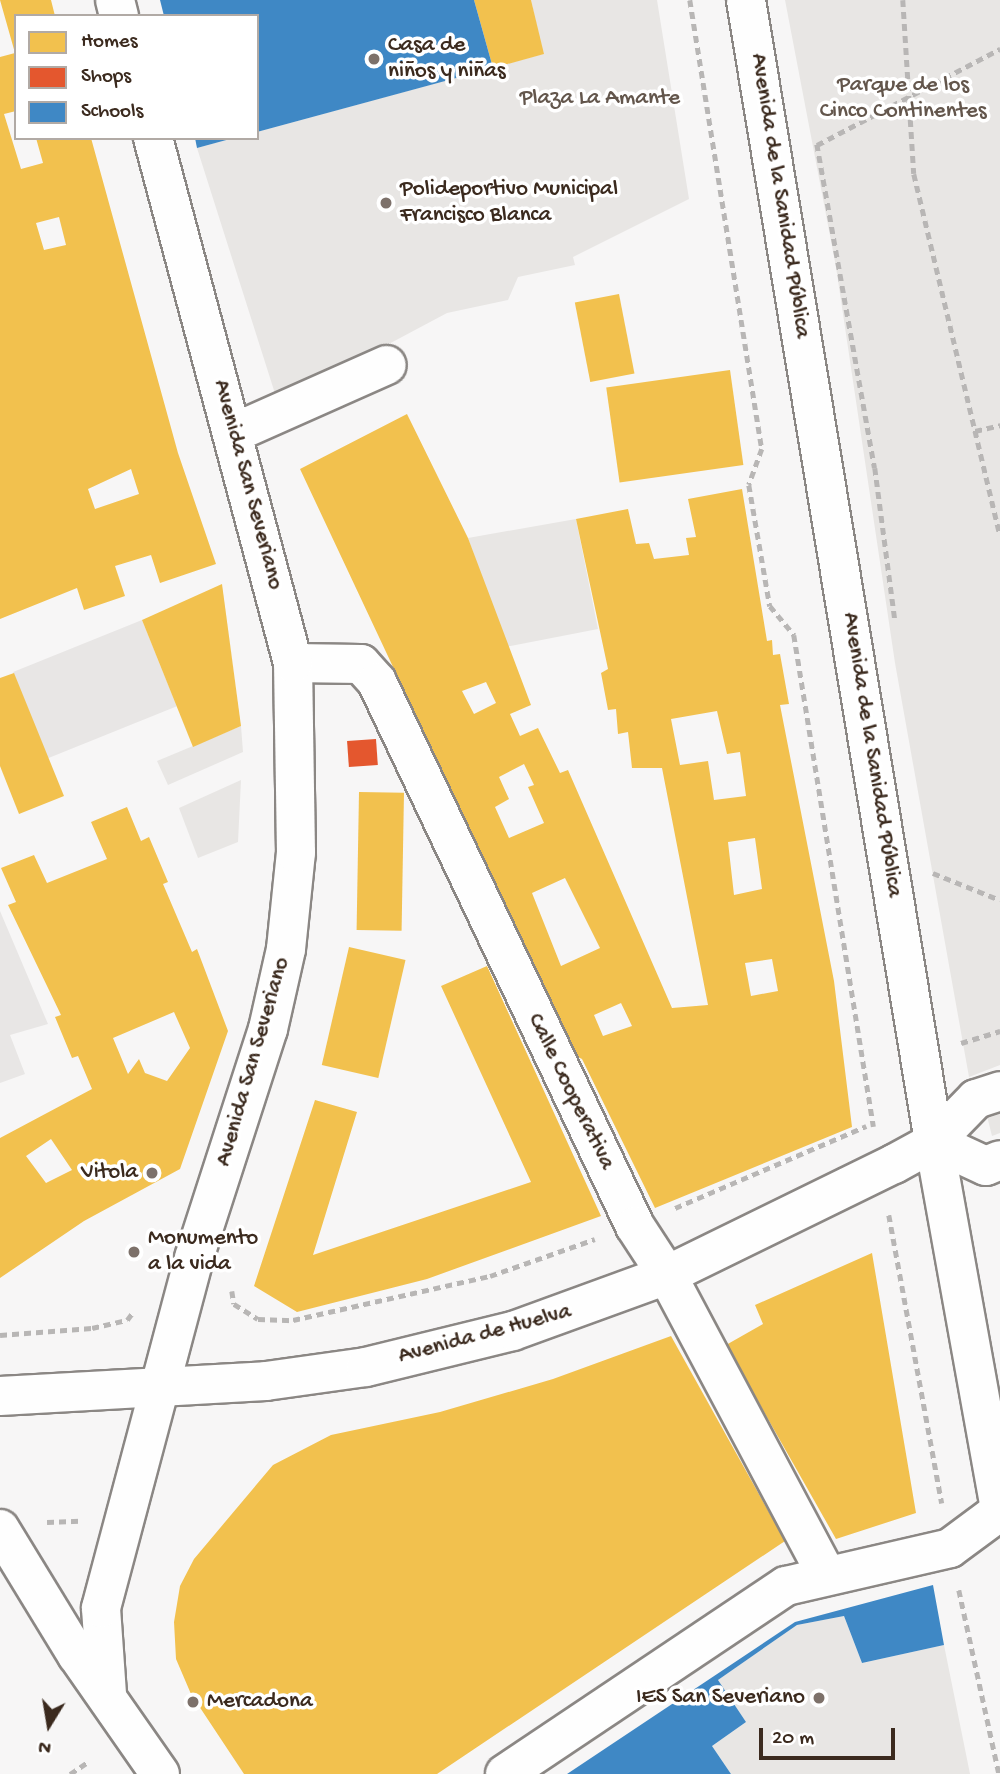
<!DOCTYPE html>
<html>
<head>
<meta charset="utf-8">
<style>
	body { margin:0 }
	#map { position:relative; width:1000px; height:1774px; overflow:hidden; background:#f7f6f6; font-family:"Gochi Hand",sans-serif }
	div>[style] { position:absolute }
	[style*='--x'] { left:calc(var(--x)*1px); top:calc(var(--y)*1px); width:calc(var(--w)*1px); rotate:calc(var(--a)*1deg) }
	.built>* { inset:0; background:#e8e6e5; transform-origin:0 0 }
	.green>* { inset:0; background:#e8e6e4 }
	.homes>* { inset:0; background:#f2c14e; transform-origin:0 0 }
	.shops>* { inset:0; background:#e4572e; transform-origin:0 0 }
	.schools>* { inset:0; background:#3f88c5 }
	.path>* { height:4.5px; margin-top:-2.25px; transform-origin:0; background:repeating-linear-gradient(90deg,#b8b6b5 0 7px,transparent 0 12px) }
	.roads { filter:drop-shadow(2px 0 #8b8784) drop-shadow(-2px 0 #8b8784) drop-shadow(0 2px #8b8784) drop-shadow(0 -2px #8b8784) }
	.street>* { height:38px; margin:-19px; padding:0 19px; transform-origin:19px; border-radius:19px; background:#fefefe }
	.secondary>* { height:38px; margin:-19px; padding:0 19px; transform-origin:19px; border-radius:19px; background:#fefefe }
	.dots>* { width:19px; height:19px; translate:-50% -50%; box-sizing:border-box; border:4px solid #fff; border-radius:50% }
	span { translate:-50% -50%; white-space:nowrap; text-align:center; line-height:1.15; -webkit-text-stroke:7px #fff; paint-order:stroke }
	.poi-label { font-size:23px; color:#3b2a1e }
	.left { translate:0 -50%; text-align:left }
	.right { translate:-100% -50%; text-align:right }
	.park-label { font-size:23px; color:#63564c }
	.street-label { font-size:23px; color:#3b2a1e }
	.legend { position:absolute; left:14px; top:14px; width:245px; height:126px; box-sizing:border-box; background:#fff; border:2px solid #b1aaa5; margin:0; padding:9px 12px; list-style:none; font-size:21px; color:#3b2a1e }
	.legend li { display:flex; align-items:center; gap:14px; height:35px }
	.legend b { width:35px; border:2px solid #b1aaa5 }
	.north { position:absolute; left:14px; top:1690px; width:70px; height:70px; -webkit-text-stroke:5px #fff; paint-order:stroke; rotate:191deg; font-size:19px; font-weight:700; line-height:28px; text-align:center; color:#3b2a1e }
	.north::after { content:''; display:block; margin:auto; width:24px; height:32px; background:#3b2a1e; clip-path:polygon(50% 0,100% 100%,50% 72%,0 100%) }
	.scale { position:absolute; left:759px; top:1728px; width:136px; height:32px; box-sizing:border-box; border:4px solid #3b2a1e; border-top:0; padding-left:9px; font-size:21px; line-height:24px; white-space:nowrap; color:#3b2a1e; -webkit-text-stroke:5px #fff; paint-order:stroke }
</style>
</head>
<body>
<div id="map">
	<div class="built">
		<div style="left:142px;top:620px;width:93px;height:139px;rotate:68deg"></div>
		<div style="clip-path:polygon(0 911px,48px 1024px,10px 1035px,25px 1074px,0 1083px)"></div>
	</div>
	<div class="green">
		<div style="clip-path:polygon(531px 0,657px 0,689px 199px,573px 257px,575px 265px,518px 277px,508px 300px,447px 313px,278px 403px,197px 148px,233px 138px,257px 138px,257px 132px,543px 54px)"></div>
		<div style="clip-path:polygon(785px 0,1000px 0,1000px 1065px,969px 1077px,895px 663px,836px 267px)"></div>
		<div style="clip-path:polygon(576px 519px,598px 629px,506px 647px,468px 538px)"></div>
		<div style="clip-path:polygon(241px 726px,243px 752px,168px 785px,157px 761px)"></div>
		<div style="clip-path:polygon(241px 780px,238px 842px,198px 858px,179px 808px)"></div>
		<div style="clip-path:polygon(1000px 1111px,1000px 1133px,992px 1136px,987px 1116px)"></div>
		<div style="clip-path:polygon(844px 1616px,862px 1663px,944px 1645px,970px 1774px,731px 1774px,712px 1746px,746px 1722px,718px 1680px,797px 1625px)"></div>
	</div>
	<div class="homes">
		<div style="clip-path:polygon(evenodd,0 0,51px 0,55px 16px,16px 16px,16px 111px,4px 114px,21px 169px,43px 163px,36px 138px,91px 138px,178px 453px,216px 564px,160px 583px,151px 555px,115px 566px,125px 596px,84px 610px,77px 588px,0 619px,0 57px,15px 53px,0 0,59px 217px,66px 245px,44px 250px,36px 223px,59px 217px,0 0,131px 469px,139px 494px,95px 509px,88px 489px,131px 469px)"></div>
		<div style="clip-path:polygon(474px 0,531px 0,544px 54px,493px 68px)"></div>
		<div style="left:619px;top:294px;width:81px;height:45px;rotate:79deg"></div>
		<div style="left:730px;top:370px;width:96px;height:125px;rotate:82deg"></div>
		<div style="clip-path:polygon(evenodd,407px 414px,468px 538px,531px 705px,510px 714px,520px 736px,538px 728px,560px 773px,568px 770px,672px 1008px,708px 1005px,662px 768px,632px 768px,628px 732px,618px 734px,616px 709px,608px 710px,601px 673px,608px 669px,576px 519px,628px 509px,636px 544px,649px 543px,654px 559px,689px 555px,686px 538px,696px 537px,688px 499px,742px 489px,767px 641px,772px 640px,773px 655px,780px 654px,789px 704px,780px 705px,834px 981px,852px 1127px,655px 1208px,582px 1059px,568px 1052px,458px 823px,465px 820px,300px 469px,407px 414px,486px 682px,496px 703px,474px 714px,462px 691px,486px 682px,407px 414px,717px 711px,727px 754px,740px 752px,746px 796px,714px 800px,708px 761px,680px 765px,671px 719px,717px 711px,407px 414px,524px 764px,534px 785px,528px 787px,544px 823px,509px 838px,495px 807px,509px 799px,499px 777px,524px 764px,407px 414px,755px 838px,762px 889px,734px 895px,728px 842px,755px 838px,407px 414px,565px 878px,600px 948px,561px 966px,532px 893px,565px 878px,407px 414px,772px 959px,778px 991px,751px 996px,745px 963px,772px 959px,407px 414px,621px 1003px,632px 1026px,603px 1036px,594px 1015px,621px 1003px)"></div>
		<div style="clip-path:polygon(222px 584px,241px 726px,193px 747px,142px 620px)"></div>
		<div style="clip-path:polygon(14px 673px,64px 796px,19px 814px,0 766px,0 678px)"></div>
		<div style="left:359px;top:792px;width:45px;height:138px;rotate:1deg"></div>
		<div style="clip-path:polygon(evenodd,127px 807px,141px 841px,149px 837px,168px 882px,163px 884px,192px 952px,197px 949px,228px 1031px,180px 1169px,84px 1221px,0 1278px,0 1138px,92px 1089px,78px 1056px,72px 1058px,55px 1017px,61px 1015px,8px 905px,16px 902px,1px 868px,34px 855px,47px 883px,107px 859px,91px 822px,127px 807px,174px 1012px,190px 1048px,167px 1081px,145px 1073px,139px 1059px,128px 1074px,113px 1038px,174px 1012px,127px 807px,51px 1139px,72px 1170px,46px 1183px,26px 1156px,51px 1139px)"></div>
		<div style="left:349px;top:947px;width:58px;height:121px;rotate:13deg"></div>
		<div style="clip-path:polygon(487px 966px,601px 1216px,427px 1279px,297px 1312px,254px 1286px,315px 1100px,357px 1112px,313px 1255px,531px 1182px,441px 986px)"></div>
		<div style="clip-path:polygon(872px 1253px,916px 1513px,836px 1539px,726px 1345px,763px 1324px,755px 1305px)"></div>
		<div style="clip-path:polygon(671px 1336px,785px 1541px,437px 1774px,244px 1774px,191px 1694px,176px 1659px,174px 1622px,180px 1586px,194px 1559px,273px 1465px,331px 1435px,440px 1412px,553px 1379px)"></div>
	</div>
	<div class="shops">
		<div style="left:376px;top:739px;width:26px;height:29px;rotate:86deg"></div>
	</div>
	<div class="schools">
		<div style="clip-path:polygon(160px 0,474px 0,493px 68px,257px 132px,257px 16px,164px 16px)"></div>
		<div style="clip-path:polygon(195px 138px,230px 138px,230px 139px,197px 148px)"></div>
		<div style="clip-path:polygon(933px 1585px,944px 1645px,862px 1663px,844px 1616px,797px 1625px,718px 1680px,746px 1722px,712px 1746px,731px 1774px,567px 1774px,795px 1622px)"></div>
	</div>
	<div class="path">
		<div style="--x:690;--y:0;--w:455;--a:80.9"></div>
		<div style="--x:762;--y:449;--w:38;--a:110"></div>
		<div style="--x:749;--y:485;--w:123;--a:80.2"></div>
		<div style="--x:770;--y:606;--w:38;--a:50"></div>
		<div style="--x:794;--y:635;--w:498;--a:80.8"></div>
		<div style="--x:903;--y:0;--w:174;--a:86.4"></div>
		<div style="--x:914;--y:174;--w:370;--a:76.6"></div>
		<div style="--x:817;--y:144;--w:329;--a:79.9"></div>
		<div style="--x:875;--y:468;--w:152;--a:82.5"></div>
		<div style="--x:817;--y:145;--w:207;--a:-27.7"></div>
		<div style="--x:975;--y:431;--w:26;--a:-13"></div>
		<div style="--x:933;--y:873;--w:72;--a:21.9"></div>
		<div style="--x:961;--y:1043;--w:41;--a:-17.1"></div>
		<div style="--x:675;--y:1208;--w:208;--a:-23.2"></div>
		<div style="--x:889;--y:1215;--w:293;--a:79.6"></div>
		<div style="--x:232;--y:1291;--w:13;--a:81"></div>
		<div style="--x:234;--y:1304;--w:28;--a:32"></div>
		<div style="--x:258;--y:1319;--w:35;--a:2"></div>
		<div style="--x:293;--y:1320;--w:202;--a:-12.6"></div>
		<div style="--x:490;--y:1276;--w:111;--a:-19.4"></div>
		<div style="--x:0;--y:1335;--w:92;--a:-4.4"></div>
		<div style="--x:92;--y:1328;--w:36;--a:-13"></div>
		<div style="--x:127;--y:1320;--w:10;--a:-53"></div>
		<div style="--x:47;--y:1522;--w:33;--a:-2"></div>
		<div style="--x:959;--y:1590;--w:188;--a:77.7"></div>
		<div style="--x:70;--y:1774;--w:23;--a:-34"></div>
	</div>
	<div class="roads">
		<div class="street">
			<div style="--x:234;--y:433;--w:167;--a:-24"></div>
			<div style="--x:293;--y:663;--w:68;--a:0.8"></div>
			<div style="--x:361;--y:664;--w:24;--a:48"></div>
			<div style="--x:377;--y:682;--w:602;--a:64.63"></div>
			<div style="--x:635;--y:1226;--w:59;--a:56.9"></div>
			<div style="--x:667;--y:1275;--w:339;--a:62"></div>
			<div style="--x:505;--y:1774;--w:338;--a:-33.8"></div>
			<div style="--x:786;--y:1586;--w:168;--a:-13"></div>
			<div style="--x:950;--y:1548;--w:62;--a:-36.5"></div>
		</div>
		<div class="secondary">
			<div style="--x:115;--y:0;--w:16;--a:76"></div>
			<div style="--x:746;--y:0;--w:1157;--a:80.65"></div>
			<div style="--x:934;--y:1142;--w:374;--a:79.8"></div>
			<div style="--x:934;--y:1142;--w:57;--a:24.8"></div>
			<div style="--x:986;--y:1166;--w:15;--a:-23"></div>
			<div style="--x:0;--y:1396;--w:266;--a:-3.2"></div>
			<div style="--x:266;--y:1381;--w:101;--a:-8"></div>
			<div style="--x:366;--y:1367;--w:151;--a:-13.8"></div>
			<div style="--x:513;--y:1331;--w:164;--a:-20"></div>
			<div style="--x:667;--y:1275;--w:253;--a:-26.1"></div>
			<div style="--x:894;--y:1164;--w:46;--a:-28.8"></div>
			<div style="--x:934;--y:1142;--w:60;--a:-45.7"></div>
			<div style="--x:976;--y:1099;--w:25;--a:-18"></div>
			<div style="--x:0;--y:1529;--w:148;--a:58.6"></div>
			<div style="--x:77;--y:1655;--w:145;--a:55.1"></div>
			<div style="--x:107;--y:1694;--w:86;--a:-94"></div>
			<div style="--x:101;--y:1608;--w:362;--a:-75.1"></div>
			<div style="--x:194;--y:1258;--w:241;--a:-72.1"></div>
			<div style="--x:268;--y:1029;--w:82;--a:-77.3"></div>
			<div style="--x:286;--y:949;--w:97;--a:-84.1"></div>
			<div style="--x:296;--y:853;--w:190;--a:-90.9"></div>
			<div style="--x:293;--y:663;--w:543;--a:-104.93"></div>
		</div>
	</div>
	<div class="dots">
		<div style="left:374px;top:59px;background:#7d716a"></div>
		<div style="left:386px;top:203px;background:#7d716a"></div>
		<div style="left:152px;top:1173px;background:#7d716a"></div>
		<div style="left:134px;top:1252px;background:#7d716a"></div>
		<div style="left:819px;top:1698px;background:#7d716a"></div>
		<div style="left:193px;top:1702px;background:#7d716a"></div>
	</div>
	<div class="poi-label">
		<span class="left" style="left:388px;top:59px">Casa de<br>niños y niñas</span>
		<span class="left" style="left:400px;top:203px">Polideportivo Municipal<br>Francisco Blanca</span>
		<span class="right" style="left:138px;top:1173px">Vitola</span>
		<span class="left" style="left:148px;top:1252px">Monumento<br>a la vida</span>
		<span class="right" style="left:805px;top:1698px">IES San Severiano</span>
		<span class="left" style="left:207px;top:1702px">Mercadona</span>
	</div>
	<div class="park-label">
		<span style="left:903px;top:99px">Parque de los<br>Cinco Continentes</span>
		<span style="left:600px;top:99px">Plaza La Amante</span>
	</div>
	<div class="street-label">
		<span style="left:779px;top:196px;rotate:81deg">Avenida de la Sanidad Pública</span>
		<span style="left:247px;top:485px;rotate:75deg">Avenida San Severiano</span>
		<span style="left:871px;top:755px;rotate:81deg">Avenida de la Sanidad Pública</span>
		<span style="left:254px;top:1062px;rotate:-74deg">Avenida San Severiano</span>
		<span style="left:570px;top:1092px;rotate:64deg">Calle Cooperativa</span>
		<span style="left:485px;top:1335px;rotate:-15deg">Avenida de Huelva</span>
	</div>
	<ul class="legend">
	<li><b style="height:19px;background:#f2c14e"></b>Homes</li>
	<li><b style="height:19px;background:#e4572e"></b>Shops</li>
	<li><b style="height:19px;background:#3f88c5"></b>Schools</li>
	</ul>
	<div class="north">N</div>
	<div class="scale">20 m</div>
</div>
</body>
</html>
